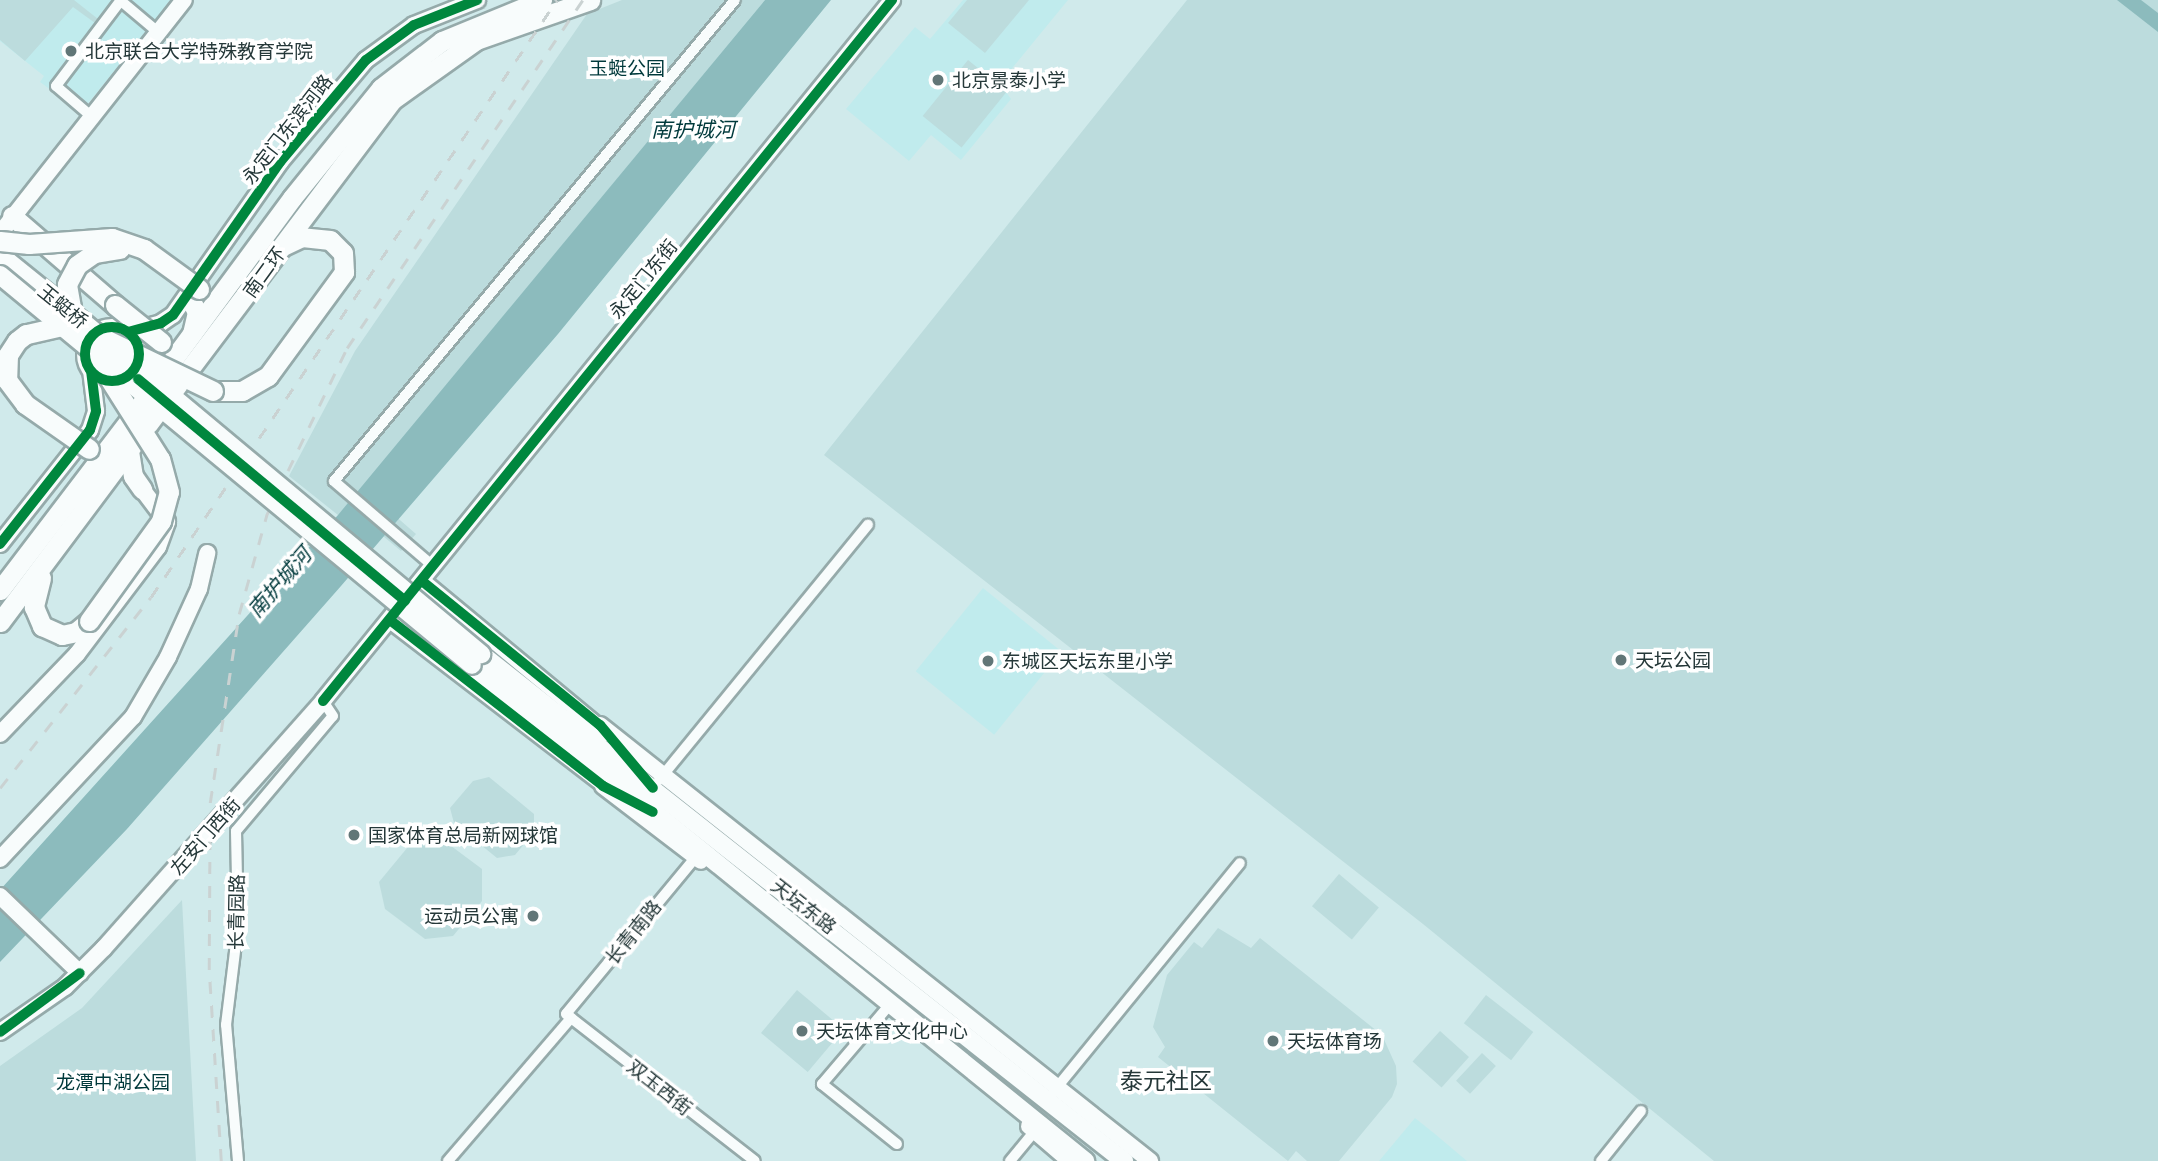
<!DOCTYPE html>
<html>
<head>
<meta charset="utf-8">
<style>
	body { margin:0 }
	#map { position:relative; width:2158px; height:1161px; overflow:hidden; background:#d0eaeb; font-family:"Golos Text","Noto Sans SC",sans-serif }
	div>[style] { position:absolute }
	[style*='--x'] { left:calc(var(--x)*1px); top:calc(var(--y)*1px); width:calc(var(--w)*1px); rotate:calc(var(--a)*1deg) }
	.built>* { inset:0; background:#c0ebed; transform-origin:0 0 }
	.green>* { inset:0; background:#bcdcdd; transform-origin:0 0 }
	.water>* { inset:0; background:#8cbbbd }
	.roads { filter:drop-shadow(2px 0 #95aaaa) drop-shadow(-2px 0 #95aaaa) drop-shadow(0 2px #95aaaa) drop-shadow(0 -2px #95aaaa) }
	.street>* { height:10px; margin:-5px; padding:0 5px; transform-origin:5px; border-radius:5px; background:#f8fcfc }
	.secondary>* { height:16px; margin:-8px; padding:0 8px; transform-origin:8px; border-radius:8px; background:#f8fcfc }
	.secondary>.ring { margin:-8px; padding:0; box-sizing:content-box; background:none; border:16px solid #f8fcfc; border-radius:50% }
	.primary>* { height:18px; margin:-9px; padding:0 9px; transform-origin:9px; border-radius:9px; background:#f8fcfc }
	.highway>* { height:19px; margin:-9.5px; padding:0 9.5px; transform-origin:9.5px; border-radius:9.5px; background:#f8fcfc }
	.rail>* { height:2.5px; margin-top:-1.25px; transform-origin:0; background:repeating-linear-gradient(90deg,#cad2d2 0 12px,transparent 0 24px) }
	.bridges { filter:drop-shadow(2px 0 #95aaaa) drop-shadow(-2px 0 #95aaaa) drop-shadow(0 2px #95aaaa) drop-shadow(0 -2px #95aaaa) }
	.primary-bridge>* { height:18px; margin:-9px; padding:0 9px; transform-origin:9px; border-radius:9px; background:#f8fcfc }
	.highway-bridge>* { height:19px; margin:-9.5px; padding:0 9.5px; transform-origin:9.5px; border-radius:9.5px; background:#f8fcfc }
	.cycleway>* { height:10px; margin:-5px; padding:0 5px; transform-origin:5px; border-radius:5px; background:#00873e }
	.cycleway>.ring { margin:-5px; padding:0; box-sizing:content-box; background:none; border:10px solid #00873e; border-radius:50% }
	.dots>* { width:19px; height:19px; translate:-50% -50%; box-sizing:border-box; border:4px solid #fff; border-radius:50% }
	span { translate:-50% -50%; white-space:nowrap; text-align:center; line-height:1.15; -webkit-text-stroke:7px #fff; paint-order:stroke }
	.poi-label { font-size:19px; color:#253839 }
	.left { translate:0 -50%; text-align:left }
	.right { translate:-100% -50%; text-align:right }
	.park-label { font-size:19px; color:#00393b }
	.street-label { font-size:19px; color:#253839 }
	.water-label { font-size:21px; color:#013a3c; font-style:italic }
	.quarter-label { font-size:23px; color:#253839 }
</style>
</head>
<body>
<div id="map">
	<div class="built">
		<div style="clip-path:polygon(0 0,172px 0,81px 112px,40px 82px,44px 76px,0 41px)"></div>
		<div style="clip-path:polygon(963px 0,1068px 0,1004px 78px,1004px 89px,1011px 99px,961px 160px,931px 135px,909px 161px,846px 109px,915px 27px,930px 39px)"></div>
		<div style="left:983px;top:588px;width:101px;height:107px;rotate:39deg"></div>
		<div style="clip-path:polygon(1415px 1118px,1435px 1134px,1467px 1161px,1379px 1161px)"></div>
	</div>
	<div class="green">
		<div style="clip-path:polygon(0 0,74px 0,98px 19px,95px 23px,73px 7px,25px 61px,0 40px)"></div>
		<div style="clip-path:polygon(622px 0,765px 0,362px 487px,416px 534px,401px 551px,347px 506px,338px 515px,289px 476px,355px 351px,587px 14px)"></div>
		<div style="clip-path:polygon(967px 0,1029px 0,985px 53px,948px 23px)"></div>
		<div style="clip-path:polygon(1187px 0,2158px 0,2158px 1161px,1714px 1161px,1423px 924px,824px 455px)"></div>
		<div style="left:968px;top:60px;width:50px;height:72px;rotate:39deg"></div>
		<div style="clip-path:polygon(489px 777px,534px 814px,534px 832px,515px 855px,497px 858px,454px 823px,450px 808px,473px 781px)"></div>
		<div style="clip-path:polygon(417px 836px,439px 837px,482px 869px,482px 901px,453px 936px,425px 939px,385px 909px,379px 882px)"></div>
		<div style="left:1339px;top:874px;width:52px;height:42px;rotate:40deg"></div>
		<div style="clip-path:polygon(182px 900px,196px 1161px,0 1161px,0 1066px,82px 1008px)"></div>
		<div style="clip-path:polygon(1218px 928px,1251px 948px,1260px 938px,1382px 1035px,1396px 1066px,1397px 1084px,1392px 1097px,1339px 1161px,1307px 1161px,1296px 1151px,1288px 1161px,1158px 1057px,1165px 1047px,1153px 1027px,1167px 975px,1194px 942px,1202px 948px)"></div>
		<div style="left:797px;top:990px;width:61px;height:56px;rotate:40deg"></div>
		<div style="left:1486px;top:995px;width:60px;height:36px;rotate:38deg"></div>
		<div style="left:1440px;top:1031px;width:39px;height:41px;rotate:42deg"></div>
		<div style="left:1482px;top:1053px;width:19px;height:38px;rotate:43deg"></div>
	</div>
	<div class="water">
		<div style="clip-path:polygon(765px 0,831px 0,558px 334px,341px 586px,127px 829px,0 962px,0 890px,338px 515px)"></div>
		<div style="clip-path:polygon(2117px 0,2141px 0,2158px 13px,2158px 32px)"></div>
	</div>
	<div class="roads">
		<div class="street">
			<div style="--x:121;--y:1;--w:48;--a:40"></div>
			<div style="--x:91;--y:116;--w:46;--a:-139.4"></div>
			<div style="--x:56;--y:86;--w:108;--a:-52.9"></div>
			<div style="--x:433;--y:566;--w:130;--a:-139.4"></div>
			<div style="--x:334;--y:481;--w:626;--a:-50.18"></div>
			<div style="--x:659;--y:780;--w:330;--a:-50.7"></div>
			<div style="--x:700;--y:852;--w:210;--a:129.6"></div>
			<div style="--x:566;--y:1014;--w:239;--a:37.9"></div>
			<div style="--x:892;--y:1002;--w:108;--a:130.5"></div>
			<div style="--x:822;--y:1084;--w:96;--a:38.7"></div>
			<div style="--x:1054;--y:1091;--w:294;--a:-50.8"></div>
			<div style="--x:238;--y:1161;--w:137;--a:-95"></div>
			<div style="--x:226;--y:1025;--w:99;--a:-83"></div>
			<div style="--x:238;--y:927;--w:96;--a:-91.2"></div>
			<div style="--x:236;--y:831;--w:150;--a:-49.9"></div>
			<div style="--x:333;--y:716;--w:18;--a:-124"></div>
			<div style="--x:448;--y:1161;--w:189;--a:-49.3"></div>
			<div style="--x:1010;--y:1161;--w:45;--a:-50.4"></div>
			<div style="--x:1601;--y:1161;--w:64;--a:-51.3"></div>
		</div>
		<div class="secondary">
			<div style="--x:2;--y:231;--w:294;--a:-51.8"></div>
			<div class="ring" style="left:85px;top:327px;width:38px;height:38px"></div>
			<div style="--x:128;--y:332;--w:34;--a:-15"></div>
			<div style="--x:161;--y:323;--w:14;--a:-34"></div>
			<div style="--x:173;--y:315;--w:187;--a:-55"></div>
			<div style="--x:280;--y:162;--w:133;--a:-49.9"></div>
			<div style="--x:366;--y:60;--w:59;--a:-36.1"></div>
			<div style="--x:414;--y:25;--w:68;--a:-21.6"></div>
			<div style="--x:0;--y:544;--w:145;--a:-51.7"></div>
			<div style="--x:90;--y:430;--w:20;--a:-72"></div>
			<div style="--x:96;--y:411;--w:39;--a:-97"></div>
			<div style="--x:422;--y:581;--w:239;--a:39.6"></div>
			<div style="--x:390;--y:620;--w:281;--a:37.5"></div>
			<div style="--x:600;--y:725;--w:702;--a:38.4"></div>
			<div style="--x:0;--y:734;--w:111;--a:-46.1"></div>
			<div style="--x:77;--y:654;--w:134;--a:-52.9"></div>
			<div style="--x:158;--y:547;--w:27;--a:-70"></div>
			<div style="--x:167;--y:522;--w:41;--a:-127.1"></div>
			<div style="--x:603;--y:786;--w:123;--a:37.4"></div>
			<div style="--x:0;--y:859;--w:195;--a:-46.9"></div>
			<div style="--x:133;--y:717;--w:69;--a:-59.7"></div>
			<div style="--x:168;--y:657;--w:75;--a:-65.5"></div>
			<div style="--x:199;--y:589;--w:37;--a:-77"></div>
			<div style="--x:0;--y:896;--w:111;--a:43.9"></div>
			<div style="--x:0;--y:1032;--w:79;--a:-34.7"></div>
			<div style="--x:65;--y:987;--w:55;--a:-45"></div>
			<div style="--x:104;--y:948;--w:330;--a:-48.4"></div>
			<div style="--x:323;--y:701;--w:903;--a:-50.93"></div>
			<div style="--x:1029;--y:1126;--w:54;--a:40.5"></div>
		</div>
		<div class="primary">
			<div style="--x:0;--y:255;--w:92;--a:38.9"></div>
			<div style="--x:481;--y:654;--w:819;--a:38.26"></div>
			<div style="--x:472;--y:665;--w:789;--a:38.98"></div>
		</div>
		<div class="highway">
			<div style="--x:12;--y:216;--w:136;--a:40.8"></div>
			<div style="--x:191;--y:301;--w:13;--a:61"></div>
			<div style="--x:197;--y:312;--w:22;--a:103"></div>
			<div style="--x:163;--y:373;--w:217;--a:-53.6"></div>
			<div style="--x:292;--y:198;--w:141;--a:-51"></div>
			<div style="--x:381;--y:88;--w:77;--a:-37.6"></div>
			<div style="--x:442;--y:41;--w:108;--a:-22.3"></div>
			<div style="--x:178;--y:384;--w:356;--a:-53"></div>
			<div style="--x:392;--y:100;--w:103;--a:-35.5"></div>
			<div style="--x:476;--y:40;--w:121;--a:-19.3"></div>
			<div style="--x:213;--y:391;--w:29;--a:0"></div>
			<div style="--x:242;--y:391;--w:30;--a:-30"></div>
			<div style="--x:268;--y:376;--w:129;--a:-53.8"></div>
			<div style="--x:344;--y:272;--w:19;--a:-93"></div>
			<div style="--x:343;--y:253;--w:18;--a:-135"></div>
			<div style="--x:330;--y:240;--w:28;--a:-174"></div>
			<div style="--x:302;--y:237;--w:21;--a:155"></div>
			<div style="--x:129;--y:451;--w:25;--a:81"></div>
			<div style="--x:133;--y:476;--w:16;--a:55"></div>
			<div style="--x:41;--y:578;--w:30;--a:104"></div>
			<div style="--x:34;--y:607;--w:21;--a:67"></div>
			<div style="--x:42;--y:626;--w:22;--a:24"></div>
			<div style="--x:62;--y:635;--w:14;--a:-12"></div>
			<div style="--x:76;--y:632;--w:17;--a:-40"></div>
			<div style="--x:0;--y:590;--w:221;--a:-52.7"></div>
			<div style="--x:0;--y:622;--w:247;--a:-53.2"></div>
		</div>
	</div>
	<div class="rail">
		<div style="--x:0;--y:788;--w:243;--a:-51.7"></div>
		<div style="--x:151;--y:597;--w:722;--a:-55.78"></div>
		<div style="--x:221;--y:1161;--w:191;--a:-93.6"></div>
		<div style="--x:209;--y:970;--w:167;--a:-89.7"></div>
		<div style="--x:210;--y:803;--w:191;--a:-81.3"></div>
		<div style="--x:239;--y:614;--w:104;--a:-74.4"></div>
		<div style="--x:267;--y:514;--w:184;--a:-64.3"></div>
		<div style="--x:347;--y:348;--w:420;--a:-55.9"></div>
	</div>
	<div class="bridges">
		<div class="primary-bridge">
			<div style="--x:0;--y:275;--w:612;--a:39.57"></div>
			<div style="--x:72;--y:313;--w:533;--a:39.82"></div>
		</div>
		<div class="highway-bridge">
			<div style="--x:0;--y:241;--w:29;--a:6"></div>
			<div style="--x:29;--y:244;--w:83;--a:-4.1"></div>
			<div style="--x:112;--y:238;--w:34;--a:19"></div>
			<div style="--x:144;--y:249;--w:68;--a:36"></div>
			<div style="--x:115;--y:305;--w:59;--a:38.8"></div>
			<div style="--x:72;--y:313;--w:29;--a:-100"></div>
			<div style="--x:67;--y:284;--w:21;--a:-62"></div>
			<div style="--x:77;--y:265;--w:21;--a:-35"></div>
			<div style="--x:94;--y:253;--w:26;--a:-9"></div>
			<div style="--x:62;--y:326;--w:37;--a:167"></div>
			<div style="--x:26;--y:334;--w:11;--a:142"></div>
			<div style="--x:17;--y:341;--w:17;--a:123"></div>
			<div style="--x:8;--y:355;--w:25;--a:92"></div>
			<div style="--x:7;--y:380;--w:30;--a:53"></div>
			<div style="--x:25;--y:404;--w:78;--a:35.1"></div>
			<div style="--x:103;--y:338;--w:122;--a:25.7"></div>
			<div style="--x:134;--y:414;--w:50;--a:-54.7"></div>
			<div style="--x:148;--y:424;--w:50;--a:-53.1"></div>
			<div style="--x:89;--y:621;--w:123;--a:-54.2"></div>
			<div style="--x:161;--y:521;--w:30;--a:-75"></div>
			<div style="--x:169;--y:492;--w:34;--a:-105"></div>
			<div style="--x:160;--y:459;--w:129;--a:-122.3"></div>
		</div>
	</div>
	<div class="cycleway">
		<div class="ring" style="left:85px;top:327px;width:44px;height:44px"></div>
		<div style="--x:128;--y:332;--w:34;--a:-15"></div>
		<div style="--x:161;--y:323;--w:14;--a:-34"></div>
		<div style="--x:173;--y:315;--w:187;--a:-55"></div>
		<div style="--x:280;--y:162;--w:133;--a:-49.9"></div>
		<div style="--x:366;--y:60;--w:59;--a:-36.1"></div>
		<div style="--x:414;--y:25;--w:68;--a:-21.6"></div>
		<div style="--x:138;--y:379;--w:347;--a:39.7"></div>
		<div style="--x:0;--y:544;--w:145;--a:-51.7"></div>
		<div style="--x:90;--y:430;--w:20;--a:-72"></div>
		<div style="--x:96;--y:411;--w:39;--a:-97"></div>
		<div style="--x:422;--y:581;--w:229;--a:39"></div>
		<div style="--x:600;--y:725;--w:82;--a:49.9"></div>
		<div style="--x:390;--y:620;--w:270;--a:37.9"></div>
		<div style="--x:603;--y:786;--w:56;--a:27.5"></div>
		<div style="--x:323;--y:701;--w:903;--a:-50.93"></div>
		<div style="--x:0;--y:1032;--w:99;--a:-36.4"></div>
	</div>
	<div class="dots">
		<div style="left:71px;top:51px;background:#617677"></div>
		<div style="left:938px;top:80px;background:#617677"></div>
		<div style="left:1621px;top:660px;background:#617677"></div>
		<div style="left:988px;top:661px;background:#617677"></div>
		<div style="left:354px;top:835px;background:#617677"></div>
		<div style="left:533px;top:916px;background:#617677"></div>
		<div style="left:802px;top:1031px;background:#617677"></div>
		<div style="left:1273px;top:1041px;background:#617677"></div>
	</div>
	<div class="poi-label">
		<span class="left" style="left:85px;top:51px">北京联合大学特殊教育学院</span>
		<span class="left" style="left:952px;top:80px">北京景泰小学</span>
		<span class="left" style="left:1635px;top:660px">天坛公园</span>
		<span class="left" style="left:1002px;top:661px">东城区天坛东里小学</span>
		<span class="left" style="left:368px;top:835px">国家体育总局新网球馆</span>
		<span class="right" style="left:519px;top:916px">运动员公寓</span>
		<span class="left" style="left:816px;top:1031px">天坛体育文化中心</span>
		<span class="left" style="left:1287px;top:1041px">天坛体育场</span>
	</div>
	<div class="park-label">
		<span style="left:627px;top:68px">玉蜓公园</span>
		<span style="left:113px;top:1082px">龙潭中湖公园</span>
	</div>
	<div class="street-label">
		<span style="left:287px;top:129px;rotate:-52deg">永定门东滨河路</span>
		<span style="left:264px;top:272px;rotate:-54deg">南二环</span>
		<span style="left:643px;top:279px;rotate:-51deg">永定门东街</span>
		<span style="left:63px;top:306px;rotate:39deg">玉蜓桥</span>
		<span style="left:205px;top:836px;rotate:-49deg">左安门西街</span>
		<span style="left:804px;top:906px;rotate:38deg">天坛东路</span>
		<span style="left:236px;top:912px;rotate:-89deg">长青园路</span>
		<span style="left:633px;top:932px;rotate:-51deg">长青南路</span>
		<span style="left:660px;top:1087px;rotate:38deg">双玉西街</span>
	</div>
	<div class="water-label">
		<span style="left:693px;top:129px">南护城河</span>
		<span style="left:279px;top:582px;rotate:-49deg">南护城河</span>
	</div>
	<div class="quarter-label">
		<span style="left:1166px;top:1080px">泰元社区</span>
	</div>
</div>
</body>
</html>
